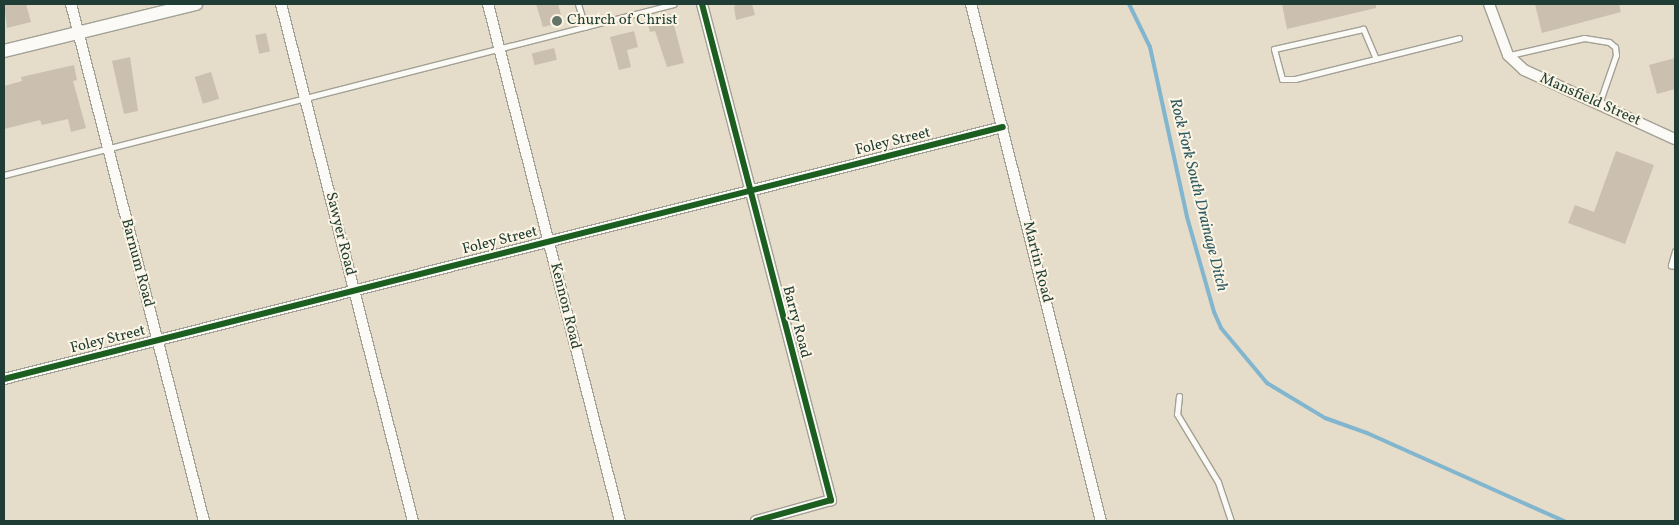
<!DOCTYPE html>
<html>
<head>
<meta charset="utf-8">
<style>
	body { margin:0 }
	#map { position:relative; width:1679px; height:525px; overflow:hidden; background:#e5dcc9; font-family:Vollkorn,serif }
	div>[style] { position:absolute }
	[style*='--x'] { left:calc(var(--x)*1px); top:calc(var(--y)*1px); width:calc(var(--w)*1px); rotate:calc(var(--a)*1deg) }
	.stream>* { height:4px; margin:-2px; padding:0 2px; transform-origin:2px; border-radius:2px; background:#82b6cf }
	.building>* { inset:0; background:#cbc0b0; transform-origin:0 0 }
	.roads { filter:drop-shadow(1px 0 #a2a195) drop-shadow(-1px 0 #a2a195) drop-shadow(0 1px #a2a195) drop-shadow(0 -1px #a2a195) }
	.service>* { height:5px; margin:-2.5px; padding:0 2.5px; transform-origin:2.5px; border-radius:2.5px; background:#fbfaf7 }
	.minor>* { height:10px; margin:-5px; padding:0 5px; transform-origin:5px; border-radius:5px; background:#fbfaf7 }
	.tertiary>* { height:12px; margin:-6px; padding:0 6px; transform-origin:6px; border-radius:6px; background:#fbfaf7 }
	.cycleway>* { height:6px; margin:-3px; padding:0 3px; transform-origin:3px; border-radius:3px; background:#1b5e20 }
	.dots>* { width:14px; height:14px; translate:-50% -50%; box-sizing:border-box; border:2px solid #fcf5e5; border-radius:50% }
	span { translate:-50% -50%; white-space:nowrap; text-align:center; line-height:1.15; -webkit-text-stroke:4px #fcf5e5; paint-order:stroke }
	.poi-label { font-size:15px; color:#1f3d34 }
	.left { translate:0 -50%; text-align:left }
	.street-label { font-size:15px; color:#1f3d34 }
	.water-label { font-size:16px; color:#305c63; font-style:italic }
	.frame { position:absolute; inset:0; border:5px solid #1f3d34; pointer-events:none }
</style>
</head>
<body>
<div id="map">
	<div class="stream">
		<div style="--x:1129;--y:4;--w:48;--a:64"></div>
		<div style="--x:1150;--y:47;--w:174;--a:77.7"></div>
		<div style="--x:1187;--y:217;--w:99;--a:74.1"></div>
		<div style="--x:1214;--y:312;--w:17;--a:66"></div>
		<div style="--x:1221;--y:328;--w:72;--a:50.1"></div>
		<div style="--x:1267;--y:383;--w:68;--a:31.1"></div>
		<div style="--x:1325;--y:418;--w:45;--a:19.7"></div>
		<div style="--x:1367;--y:433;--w:216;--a:24.1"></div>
	</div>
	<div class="building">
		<div style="clip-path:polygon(4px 4px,26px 4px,31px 22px,7px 28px)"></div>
		<div style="clip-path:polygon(536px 4px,558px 4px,563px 22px,543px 27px)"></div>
		<div style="clip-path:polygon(736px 4px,752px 4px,755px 15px,736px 20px,734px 7px)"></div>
		<div style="clip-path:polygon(1282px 4px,1376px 4px,1376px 8px,1287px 29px)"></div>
		<div style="clip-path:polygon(1535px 4px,1619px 4px,1621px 12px,1542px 33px)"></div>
		<div style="clip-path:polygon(671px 14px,684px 63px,667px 67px,655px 31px,650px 32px,647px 21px)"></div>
		<div style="clip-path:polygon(634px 31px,638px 47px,627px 50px,631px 67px,619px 70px,610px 37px)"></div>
		<div style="left:266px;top:33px;width:19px;height:11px;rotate:78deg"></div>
		<div style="left:554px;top:48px;width:12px;height:23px;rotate:76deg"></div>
		<div style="clip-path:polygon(130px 57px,138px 111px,124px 114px,112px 61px)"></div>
		<div style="clip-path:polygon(1675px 58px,1675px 89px,1657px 94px,1649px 65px)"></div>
		<div style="clip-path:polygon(74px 65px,77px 80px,73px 81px,86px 128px,71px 132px,68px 119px,42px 125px,40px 120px,4px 129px,4px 86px,22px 81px,21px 77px)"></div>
		<div style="left:211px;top:72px;width:28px;height:17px;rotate:73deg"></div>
		<div style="clip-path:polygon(1616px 151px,1654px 165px,1625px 244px,1568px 223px,1575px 205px,1594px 212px)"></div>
	</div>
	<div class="roads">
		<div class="service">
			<div style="--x:578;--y:4;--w:24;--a:73"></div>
			<div style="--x:1510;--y:55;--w:76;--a:-12.9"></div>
			<div style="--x:1584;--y:38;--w:25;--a:9"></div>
			<div style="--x:1609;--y:42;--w:8;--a:40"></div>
			<div style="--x:1615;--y:47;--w:8;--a:83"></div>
			<div style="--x:1616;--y:55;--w:52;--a:109.1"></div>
			<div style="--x:1376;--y:59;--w:33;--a:-113"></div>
			<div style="--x:1363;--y:29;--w:91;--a:167.3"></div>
			<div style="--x:1274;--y:49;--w:31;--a:75"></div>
			<div style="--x:1282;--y:79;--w:13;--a:0"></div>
			<div style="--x:1295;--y:79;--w:169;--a:-14"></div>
			<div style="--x:4;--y:175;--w:691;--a:-14.32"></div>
			<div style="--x:1675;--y:251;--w:15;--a:106"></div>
			<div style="--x:1671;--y:265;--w:4;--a:14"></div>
			<div style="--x:1179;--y:396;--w:18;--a:96"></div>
			<div style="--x:1177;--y:414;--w:79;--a:58.9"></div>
			<div style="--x:1218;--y:482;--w:41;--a:71.6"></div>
		</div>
		<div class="minor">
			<div style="--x:71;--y:4;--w:534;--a:75.57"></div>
			<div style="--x:281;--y:4;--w:534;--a:75.68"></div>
			<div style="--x:488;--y:4;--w:534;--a:75.68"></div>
			<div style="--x:702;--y:4;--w:513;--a:75.42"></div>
			<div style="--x:831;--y:500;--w:78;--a:164.4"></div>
			<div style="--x:971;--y:4;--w:533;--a:75.89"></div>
			<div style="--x:1489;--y:4;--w:54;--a:69.6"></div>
			<div style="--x:1508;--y:55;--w:22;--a:43"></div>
			<div style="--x:1524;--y:70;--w:166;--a:24.6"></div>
			<div style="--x:4;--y:379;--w:1030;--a:-14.16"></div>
		</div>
		<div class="tertiary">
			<div style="--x:4;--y:51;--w:198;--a:-13.8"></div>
		</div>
	</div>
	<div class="cycleway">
		<div style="--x:702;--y:4;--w:513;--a:75.42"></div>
		<div style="--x:831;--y:500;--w:78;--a:164.4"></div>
		<div style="--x:4;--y:379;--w:1030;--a:-14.16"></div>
	</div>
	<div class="dots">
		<div style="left:557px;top:21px;background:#647568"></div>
	</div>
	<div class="poi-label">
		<span class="left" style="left:567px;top:21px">Church of Christ</span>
	</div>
	<div class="street-label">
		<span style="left:1590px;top:100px;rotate:24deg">Mansfield Street</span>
		<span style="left:893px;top:142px;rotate:-14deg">Foley Street</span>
		<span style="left:340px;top:234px;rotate:76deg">Sawyer Road</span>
		<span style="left:500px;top:241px;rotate:-14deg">Foley Street</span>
		<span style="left:1037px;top:262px;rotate:76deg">Martin Road</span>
		<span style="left:137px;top:263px;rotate:75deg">Barnum Road</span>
		<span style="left:565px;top:306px;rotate:76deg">Kennon Road</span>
		<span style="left:796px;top:322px;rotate:75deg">Barry Road</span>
		<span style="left:108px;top:340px;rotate:-14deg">Foley Street</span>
	</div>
	<div class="water-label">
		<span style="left:1198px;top:195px;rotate:76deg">Rock Fork South Drainage Ditch</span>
	</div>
	<div class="frame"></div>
</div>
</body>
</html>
